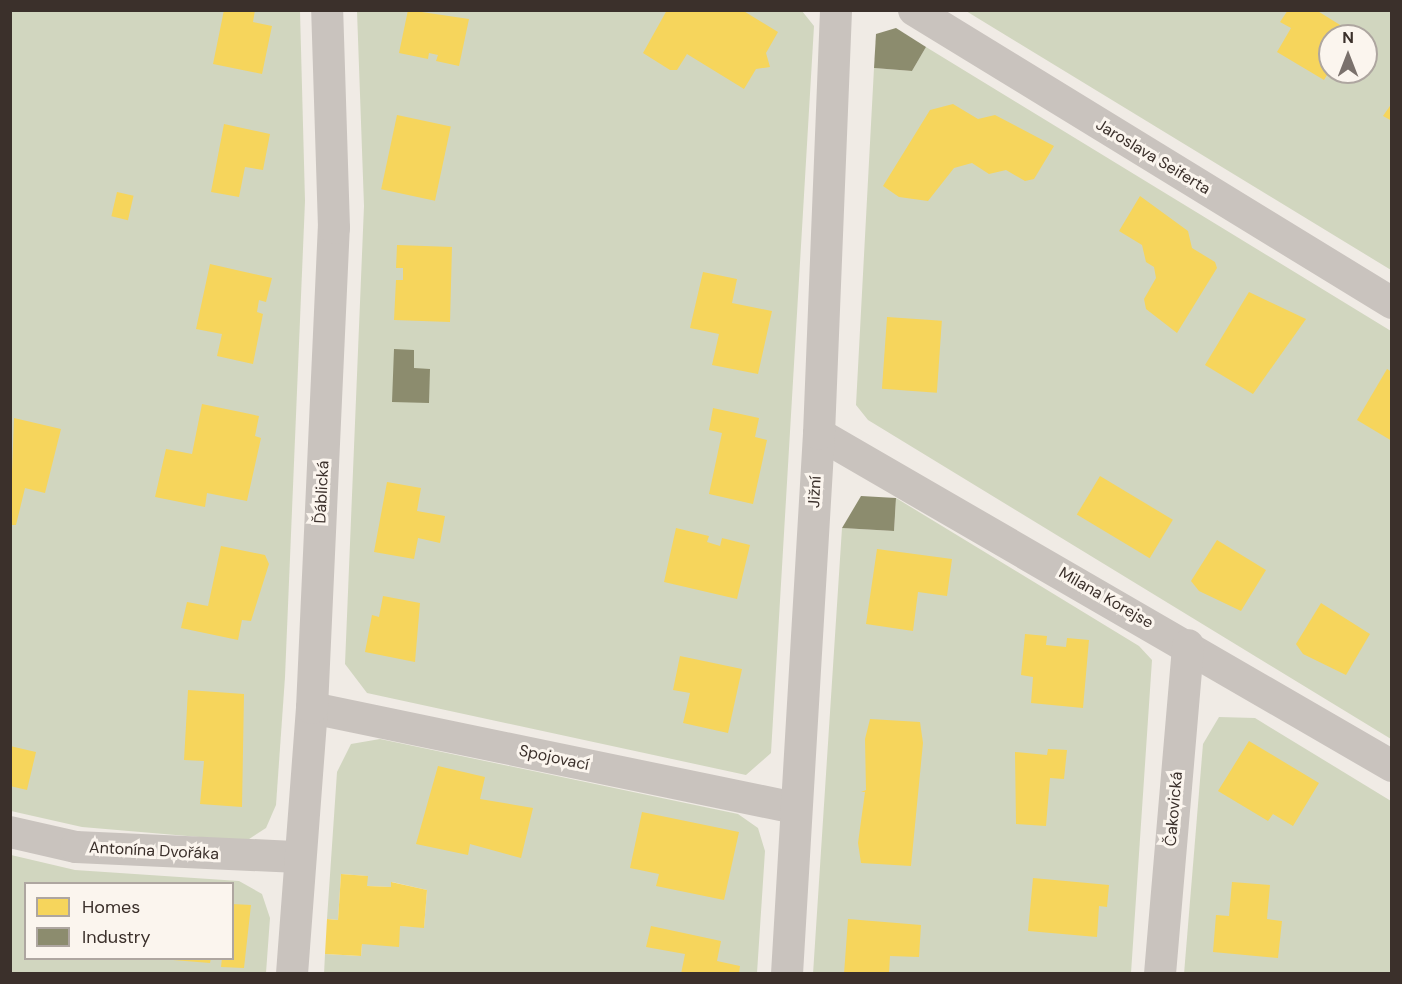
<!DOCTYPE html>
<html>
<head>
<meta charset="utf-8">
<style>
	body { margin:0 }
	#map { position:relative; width:1402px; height:984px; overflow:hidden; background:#f0ebe5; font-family:"DM Sans",sans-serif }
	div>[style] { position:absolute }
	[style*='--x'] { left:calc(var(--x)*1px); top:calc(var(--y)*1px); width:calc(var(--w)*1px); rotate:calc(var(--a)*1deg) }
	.green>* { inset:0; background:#d1d6bf }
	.homes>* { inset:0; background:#f6d55c; transform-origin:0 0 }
	.industry>* { inset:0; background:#8c8c6e }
	.street>* { height:32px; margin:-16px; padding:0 16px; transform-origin:16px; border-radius:16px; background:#c9c3be }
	span { translate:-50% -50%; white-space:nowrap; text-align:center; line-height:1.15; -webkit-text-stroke:6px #fbf5ee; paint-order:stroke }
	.street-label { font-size:16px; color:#3b302b }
	.frame { position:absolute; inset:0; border:12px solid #3b302b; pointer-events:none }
	.legend { position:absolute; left:24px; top:882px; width:210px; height:78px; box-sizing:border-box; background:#fbf5ee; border:2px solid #aea6a0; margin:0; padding:8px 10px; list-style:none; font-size:18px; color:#3b302b }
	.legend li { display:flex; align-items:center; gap:12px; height:30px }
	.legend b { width:30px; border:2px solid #aea6a0 }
	.north { position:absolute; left:1318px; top:24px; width:60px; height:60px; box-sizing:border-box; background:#fbf5ee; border:2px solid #aea6a0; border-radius:50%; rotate:0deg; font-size:16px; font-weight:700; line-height:24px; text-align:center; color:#3b302b }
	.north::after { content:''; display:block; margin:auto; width:21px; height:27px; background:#7a716c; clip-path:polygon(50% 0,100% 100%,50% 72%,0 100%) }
</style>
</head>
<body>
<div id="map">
	<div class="green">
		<div style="clip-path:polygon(11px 11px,300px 11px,305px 201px,285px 677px,276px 805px,266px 828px,246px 841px,82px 827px,11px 811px)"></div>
		<div style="clip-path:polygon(357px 11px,802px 11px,814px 26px,771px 753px,746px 775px,367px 693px,345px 664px,364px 206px)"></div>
		<div style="clip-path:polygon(evenodd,966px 11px,1391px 11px,1391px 270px,966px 11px,1330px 36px,1366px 36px,1366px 72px,1330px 72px,1330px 36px)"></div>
		<div style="clip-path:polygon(926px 47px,1391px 331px,1391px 739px,868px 420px,856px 405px,874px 68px,912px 71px)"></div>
		<div style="clip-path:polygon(896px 498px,1139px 646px,1152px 660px,1131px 973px,813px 974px,842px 528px,894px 531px)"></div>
		<div style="clip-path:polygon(1219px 717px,1255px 718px,1391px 801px,1391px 973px,1184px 974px,1203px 744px)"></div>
		<div style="clip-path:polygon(380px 739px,738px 814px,758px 828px,765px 851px,757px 973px,324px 974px,325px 954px,361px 956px,362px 944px,400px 926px,424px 927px,427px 890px,392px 882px,391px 887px,367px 886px,367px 876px,341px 874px,338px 920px,327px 919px,337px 772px,351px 744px)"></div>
		<div style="clip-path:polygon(evenodd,11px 855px,75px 870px,239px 881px,262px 894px,270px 918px,266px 973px,11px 974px,11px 855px,26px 884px,232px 884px,232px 958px,26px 958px,26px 884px)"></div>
	</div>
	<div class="homes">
		<div style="clip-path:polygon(224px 10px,255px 10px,253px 22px,272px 26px,262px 74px,213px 64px)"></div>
		<div style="clip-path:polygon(408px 10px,469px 19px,459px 66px,436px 61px,438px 55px,429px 53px,428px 59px,399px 53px)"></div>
		<div style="clip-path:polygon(667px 10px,742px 10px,778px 32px,766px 53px,770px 67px,756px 69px,744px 89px,687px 54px,677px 70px,670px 70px,643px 53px)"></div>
		<div style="clip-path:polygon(1288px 10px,1316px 10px,1353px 33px,1330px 36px,1330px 70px,1324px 80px,1277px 52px,1291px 28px,1280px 22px)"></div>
		<div style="clip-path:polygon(1392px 103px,1392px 121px,1383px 116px)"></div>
		<div style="clip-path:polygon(953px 104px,978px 119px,995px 115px,1054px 146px,1034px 179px,1025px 181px,1006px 170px,989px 174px,972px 163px,954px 168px,928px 201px,899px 197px,883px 186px,930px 110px)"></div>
		<div style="left:397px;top:115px;width:55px;height:76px;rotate:12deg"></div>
		<div style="clip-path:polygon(224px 124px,270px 134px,263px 170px,245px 167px,239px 197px,211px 192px)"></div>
		<div style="left:117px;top:192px;width:17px;height:25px;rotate:13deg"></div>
		<div style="clip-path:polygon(1140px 196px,1188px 231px,1192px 248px,1215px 262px,1217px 268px,1177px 333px,1146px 309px,1144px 299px,1156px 278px,1154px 267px,1146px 262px,1142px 245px,1119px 231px)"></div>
		<div style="clip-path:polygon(397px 245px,452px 247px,450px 322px,394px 320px,396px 280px,403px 280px,403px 268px,396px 268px)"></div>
		<div style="clip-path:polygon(210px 264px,272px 278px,266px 302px,259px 300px,257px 312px,263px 314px,253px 364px,217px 356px,222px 334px,196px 329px)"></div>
		<div style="clip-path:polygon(703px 272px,737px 279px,732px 303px,772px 311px,758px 374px,712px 365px,719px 334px,690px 328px)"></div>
		<div style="clip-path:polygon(1249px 292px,1306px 319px,1253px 394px,1205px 365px)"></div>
		<div style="left:887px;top:317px;width:55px;height:72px;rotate:4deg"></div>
		<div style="clip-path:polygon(1387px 369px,1392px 372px,1392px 441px,1357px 420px)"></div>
		<div style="clip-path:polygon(202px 404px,259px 416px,255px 436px,261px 438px,247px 501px,207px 493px,205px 507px,155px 497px,166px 449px,192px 454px)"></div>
		<div style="clip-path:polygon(713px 408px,759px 418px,755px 437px,767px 440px,753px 504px,709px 494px,722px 433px,709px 430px)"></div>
		<div style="clip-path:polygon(14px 418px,61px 429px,45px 493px,25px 488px,16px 525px,10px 525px)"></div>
		<div style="left:1100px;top:476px;width:85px;height:45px;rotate:31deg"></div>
		<div style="clip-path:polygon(387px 482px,421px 488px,417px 511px,445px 516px,440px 543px,418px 538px,414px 559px,374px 552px)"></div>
		<div style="clip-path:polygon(676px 528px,709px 536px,707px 542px,720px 546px,722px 538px,750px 545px,737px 599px,664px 582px)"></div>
		<div style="clip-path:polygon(1217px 540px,1266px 570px,1241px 611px,1199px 591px,1191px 581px)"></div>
		<div style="clip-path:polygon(221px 546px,265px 555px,269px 564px,251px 621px,242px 620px,238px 640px,181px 628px,187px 602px,208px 606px)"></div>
		<div style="clip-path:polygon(877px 549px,952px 559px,947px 596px,918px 592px,913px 631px,866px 624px)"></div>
		<div style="clip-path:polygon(383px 596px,420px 603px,415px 662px,365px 652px,372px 615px,379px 617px)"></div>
		<div style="clip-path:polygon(1321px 603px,1370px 634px,1346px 675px,1303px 654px,1296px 644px)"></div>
		<div style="clip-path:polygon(1025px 634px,1047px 636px,1046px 645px,1066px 647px,1067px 638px,1089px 640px,1083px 708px,1031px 703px,1033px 677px,1021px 675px)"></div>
		<div style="clip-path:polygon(680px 656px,742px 669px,728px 733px,683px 723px,690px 693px,673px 690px)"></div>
		<div style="clip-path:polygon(188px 690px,244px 694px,242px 807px,200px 804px,204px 761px,184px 760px)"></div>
		<div style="clip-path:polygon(870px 719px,920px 722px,923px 743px,911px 866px,861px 863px,858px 843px,865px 792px,861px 792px,866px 790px,865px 739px)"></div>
		<div style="clip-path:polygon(1249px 741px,1319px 783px,1293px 826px,1273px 814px,1268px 821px,1218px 791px)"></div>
		<div style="clip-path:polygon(10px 746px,36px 752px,27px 790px,10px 786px)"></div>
		<div style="clip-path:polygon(1048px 749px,1067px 750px,1064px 779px,1050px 778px,1046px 826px,1016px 824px,1015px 752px,1047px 755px)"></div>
		<div style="clip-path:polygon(438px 766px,485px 777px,480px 799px,533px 808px,521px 858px,470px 844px,468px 855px,416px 844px)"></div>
		<div style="clip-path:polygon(642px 812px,739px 832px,724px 900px,656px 886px,659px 874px,630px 868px)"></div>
		<div style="clip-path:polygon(341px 874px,368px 876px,367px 886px,391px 887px,391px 882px,427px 890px,424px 928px,400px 926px,399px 947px,362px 944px,361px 956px,325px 954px,327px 919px,338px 920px)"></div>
		<div style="clip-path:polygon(1033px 878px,1109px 885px,1107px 907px,1099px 906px,1097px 937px,1028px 931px)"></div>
		<div style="clip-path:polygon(1232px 882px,1270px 885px,1267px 919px,1282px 921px,1278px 958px,1213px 952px,1216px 915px,1229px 916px)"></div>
		<div style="clip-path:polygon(232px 904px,251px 905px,244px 968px,221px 967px,222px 958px,232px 958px)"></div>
		<div style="clip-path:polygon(848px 919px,921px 925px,919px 957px,890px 956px,889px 974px,844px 974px)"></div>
		<div style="clip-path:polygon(651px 926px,721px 941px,717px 961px,740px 966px,739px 974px,681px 974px,685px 954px,646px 947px)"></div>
		<div style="clip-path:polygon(173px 958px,211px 958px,210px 963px,173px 960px)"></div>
	</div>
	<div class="industry">
		<div style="clip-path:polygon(896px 28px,926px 47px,912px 71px,874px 68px,876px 34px)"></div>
		<div style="clip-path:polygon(394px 349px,414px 350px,414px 368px,430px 369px,429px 403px,392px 402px)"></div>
		<div style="clip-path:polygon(861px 496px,896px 498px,894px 531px,842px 528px)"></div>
	</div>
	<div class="street">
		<div style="--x:914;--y:10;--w:561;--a:31.51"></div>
		<div style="--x:819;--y:434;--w:662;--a:30.09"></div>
		<div style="--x:312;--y:708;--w:494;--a:11.7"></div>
		<div style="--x:10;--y:832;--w:68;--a:12.8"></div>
		<div style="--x:76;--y:847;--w:223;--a:2.6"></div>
		<div style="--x:292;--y:974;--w:267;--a:-85.7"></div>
		<div style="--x:312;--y:708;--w:481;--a:-87.4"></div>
		<div style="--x:334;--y:228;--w:218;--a:-91.8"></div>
		<div style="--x:787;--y:974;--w:541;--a:-86.61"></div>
		<div style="--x:819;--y:434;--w:424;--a:-87.7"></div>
		<div style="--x:1160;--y:974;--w:330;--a:-85.1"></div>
	</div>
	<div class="street-label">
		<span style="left:1153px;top:157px;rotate:31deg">Jaroslava Seiferta</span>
		<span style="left:322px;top:492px;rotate:-87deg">Ďáblická</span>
		<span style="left:815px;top:492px;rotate:-87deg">Jižní</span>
		<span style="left:1106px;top:598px;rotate:30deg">Milana Korejse</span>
		<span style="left:554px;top:758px;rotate:12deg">Spojovací</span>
		<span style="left:1174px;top:809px;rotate:-85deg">Čakovická</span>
		<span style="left:154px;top:851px;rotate:3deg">Antonína Dvořáka</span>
	</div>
	<div class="frame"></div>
	<ul class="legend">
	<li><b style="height:16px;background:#f6d55c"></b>Homes</li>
	<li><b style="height:16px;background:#8c8c6e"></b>Industry</li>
	</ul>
	<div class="north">N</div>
</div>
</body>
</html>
